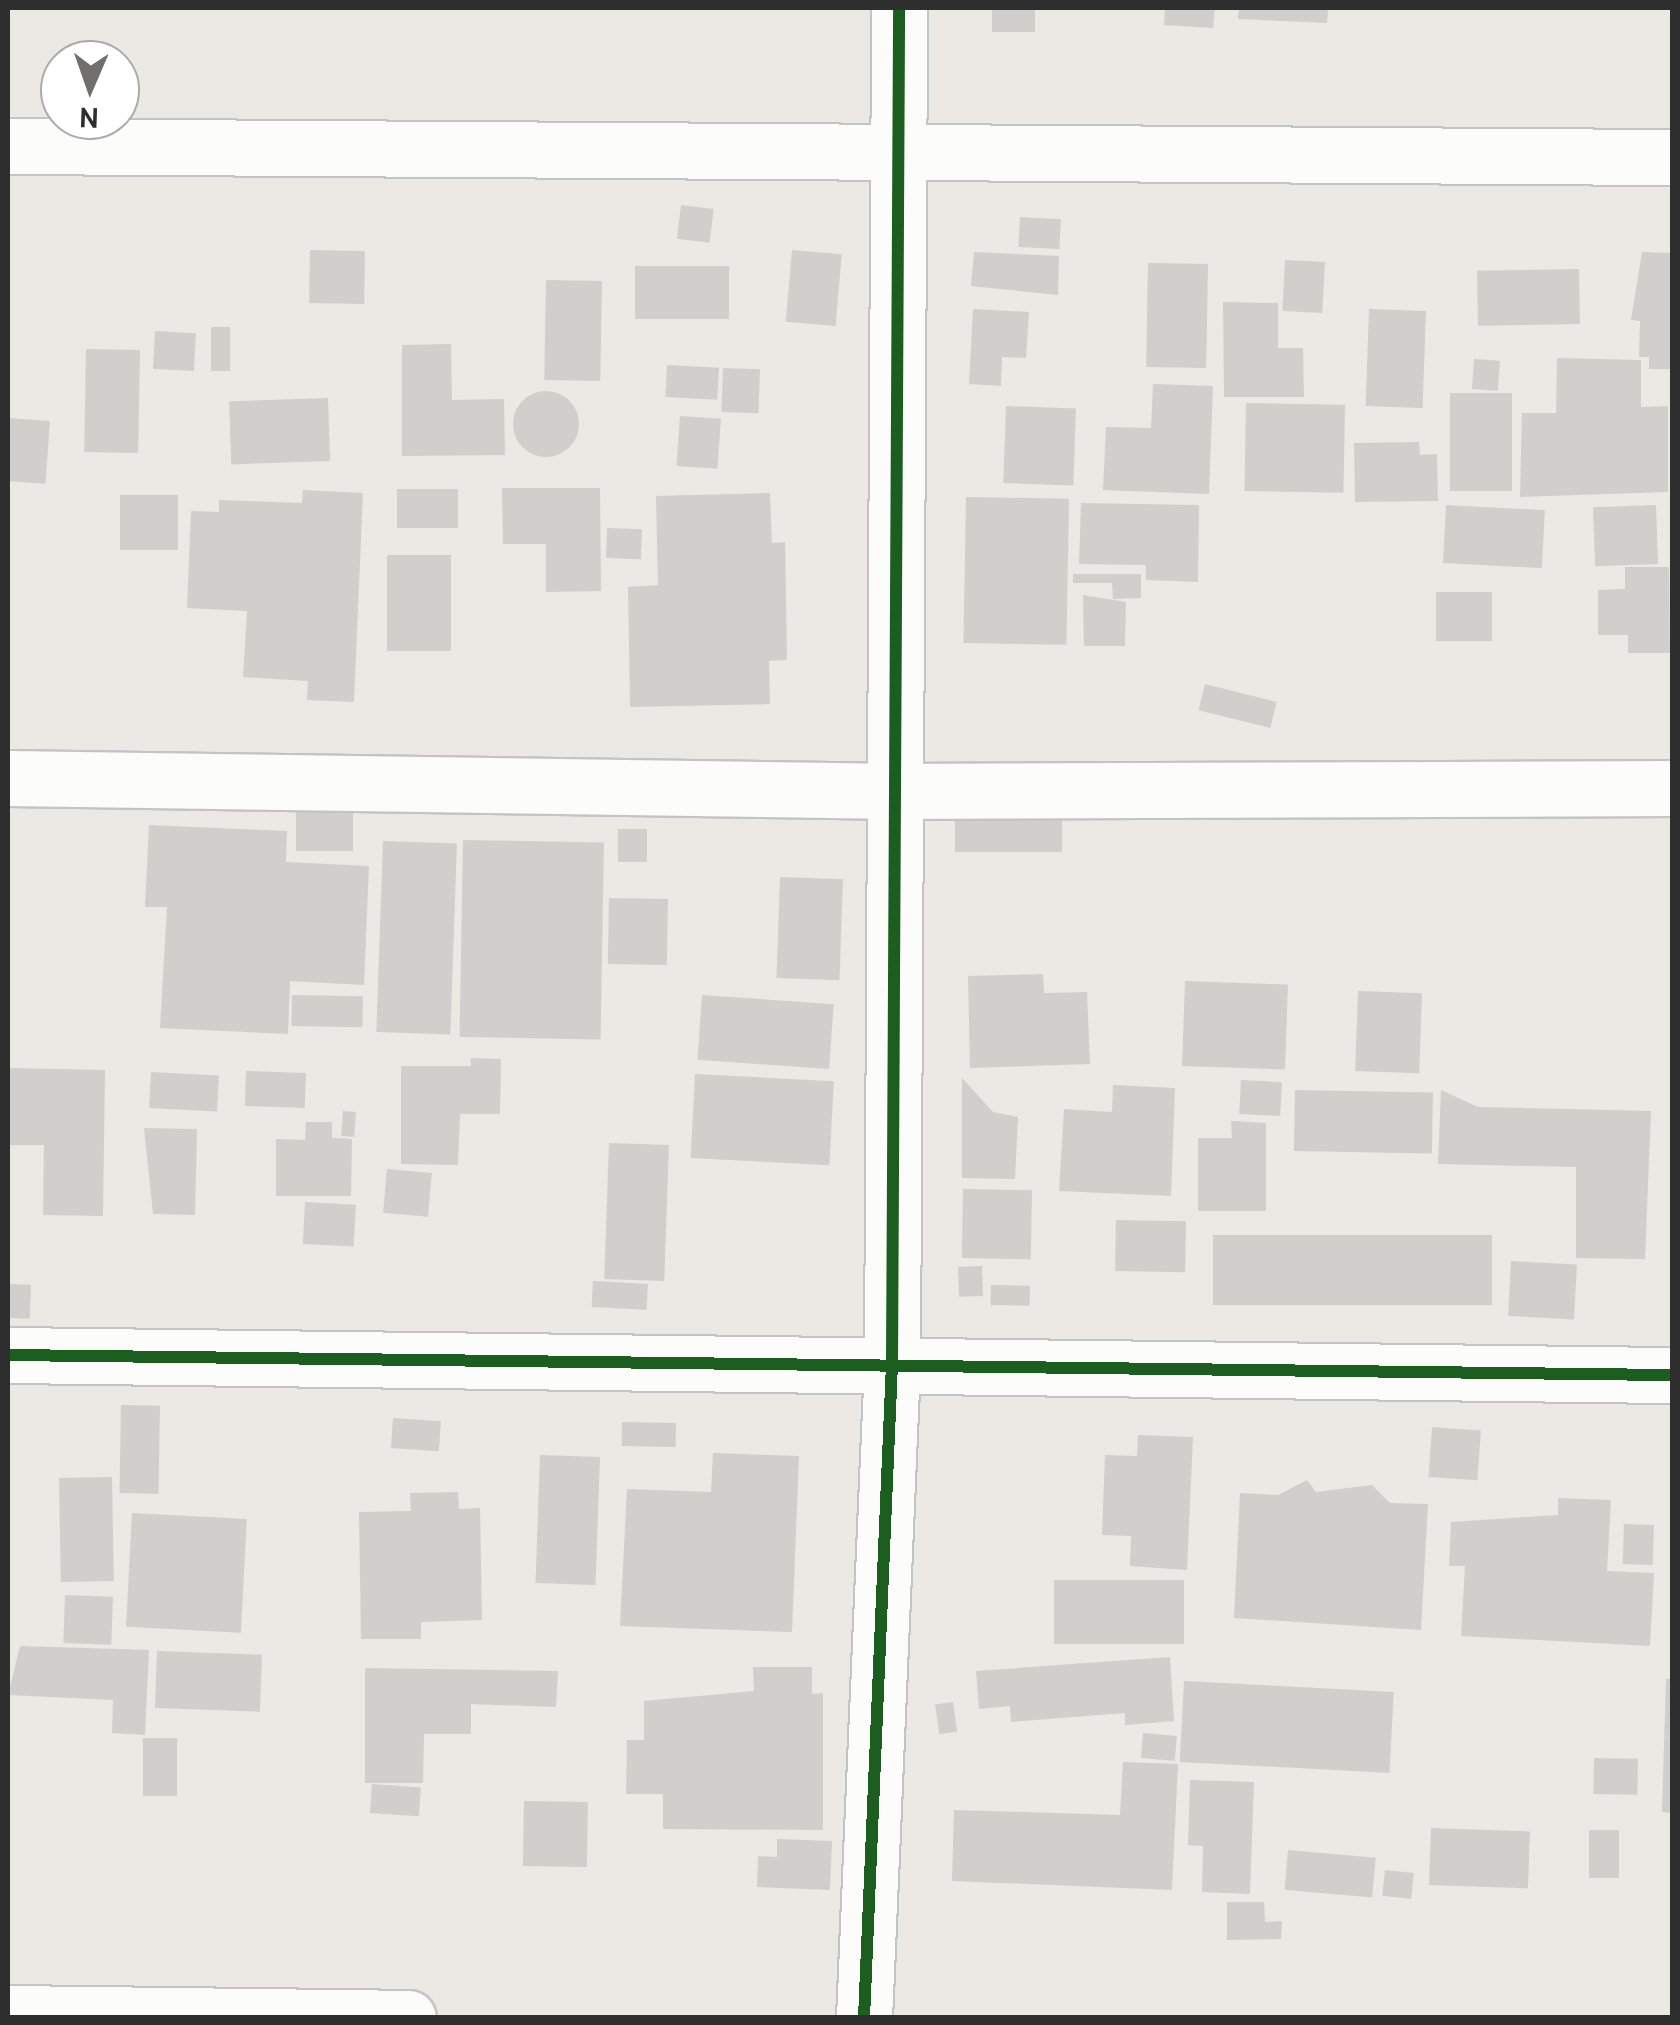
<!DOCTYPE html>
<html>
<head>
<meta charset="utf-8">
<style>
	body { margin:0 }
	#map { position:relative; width:1680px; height:2025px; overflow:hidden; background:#ece8e4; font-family:Cabin,sans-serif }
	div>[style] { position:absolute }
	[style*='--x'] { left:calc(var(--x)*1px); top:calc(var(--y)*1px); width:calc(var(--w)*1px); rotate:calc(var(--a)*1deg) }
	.building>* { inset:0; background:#d1cecb; transform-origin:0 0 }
	.round { border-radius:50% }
	.roads { filter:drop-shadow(2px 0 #c5c4c5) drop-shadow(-2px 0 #c5c4c5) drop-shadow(0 2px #c5c4c5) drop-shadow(0 -2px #c5c4c5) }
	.minor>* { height:55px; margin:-27.5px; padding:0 27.5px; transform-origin:27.5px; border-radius:27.5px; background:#fcfcfb }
	.cycleway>* { height:12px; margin:-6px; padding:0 6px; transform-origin:6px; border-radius:6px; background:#1b5e20 }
	span { translate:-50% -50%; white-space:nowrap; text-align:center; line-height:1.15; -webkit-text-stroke:8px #fff; paint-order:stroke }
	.frame { position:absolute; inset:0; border:10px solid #2e2e2e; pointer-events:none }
	.north { position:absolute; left:40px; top:40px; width:100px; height:100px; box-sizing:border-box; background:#fff; border:2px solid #ababab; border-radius:50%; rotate:182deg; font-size:28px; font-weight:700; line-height:40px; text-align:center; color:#2e2e2e }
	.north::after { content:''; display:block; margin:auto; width:35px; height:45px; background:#706f6e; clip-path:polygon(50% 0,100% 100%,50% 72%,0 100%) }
</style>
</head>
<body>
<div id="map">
	<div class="building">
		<div style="left:992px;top:8px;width:43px;height:24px"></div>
		<div style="clip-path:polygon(1165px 8px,1215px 8px,1213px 28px,1164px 25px)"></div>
		<div style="clip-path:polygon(1239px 8px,1328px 8px,1327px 23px,1238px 19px)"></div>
		<div style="left:681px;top:205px;width:33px;height:34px;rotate:7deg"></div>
		<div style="left:1020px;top:217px;width:41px;height:30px;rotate:3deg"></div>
		<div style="left:310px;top:250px;width:55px;height:53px;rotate:1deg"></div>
		<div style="left:792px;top:250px;width:50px;height:72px;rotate:5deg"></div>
		<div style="clip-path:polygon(974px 252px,1059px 256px,1058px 295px,971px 286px)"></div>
		<div style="clip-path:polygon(1642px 252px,1672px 253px,1672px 369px,1649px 369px,1649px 357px,1639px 357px,1640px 321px,1631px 320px)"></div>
		<div style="left:1285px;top:260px;width:40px;height:51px;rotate:3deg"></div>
		<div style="left:1148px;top:263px;width:60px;height:104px;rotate:1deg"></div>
		<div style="left:635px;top:266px;width:94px;height:53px"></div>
		<div style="left:1579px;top:269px;width:55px;height:102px;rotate:89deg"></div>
		<div style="left:546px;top:280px;width:56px;height:100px;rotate:1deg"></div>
		<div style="clip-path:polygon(1223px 302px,1278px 303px,1278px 348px,1303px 348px,1304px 397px,1224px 397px)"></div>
		<div style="clip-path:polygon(973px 309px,1029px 312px,1026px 358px,1002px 357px,1001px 386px,969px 384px)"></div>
		<div style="left:1369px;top:309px;width:57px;height:97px;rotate:2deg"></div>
		<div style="left:211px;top:327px;width:19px;height:44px"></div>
		<div style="left:155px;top:331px;width:41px;height:38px;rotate:3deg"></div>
		<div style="clip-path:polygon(451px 344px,452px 400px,504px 399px,505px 455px,402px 456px,402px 345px)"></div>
		<div style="left:140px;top:350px;width:103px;height:54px;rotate:91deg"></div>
		<div style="clip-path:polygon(1557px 358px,1641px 360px,1641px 407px,1668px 406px,1668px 492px,1520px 497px,1522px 413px,1556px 413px)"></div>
		<div style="left:1474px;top:359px;width:26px;height:30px;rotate:4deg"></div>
		<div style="left:667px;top:365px;width:52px;height:32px;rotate:3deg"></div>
		<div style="left:723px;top:368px;width:37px;height:44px;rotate:2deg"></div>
		<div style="clip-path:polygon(1153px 384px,1213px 386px,1209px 494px,1103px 490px,1106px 427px,1151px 428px)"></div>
		<div class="round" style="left:513px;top:391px;width:66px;height:66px"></div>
		<div style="left:1450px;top:393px;width:62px;height:98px"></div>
		<div style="left:328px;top:398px;width:63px;height:99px;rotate:88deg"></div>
		<div style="left:1246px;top:403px;width:99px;height:88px;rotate:1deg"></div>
		<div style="left:1006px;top:406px;width:70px;height:77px;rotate:2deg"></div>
		<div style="left:680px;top:416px;width:41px;height:50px;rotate:4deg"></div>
		<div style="left:8px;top:418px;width:42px;height:63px;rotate:4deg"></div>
		<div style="clip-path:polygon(1419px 442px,1420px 455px,1437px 454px,1438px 501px,1355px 502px,1354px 443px)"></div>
		<div style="clip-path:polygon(502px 488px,600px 488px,601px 591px,546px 592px,546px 544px,503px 544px)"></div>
		<div style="left:397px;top:489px;width:61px;height:39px"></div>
		<div style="clip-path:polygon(303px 490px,363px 493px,354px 702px,307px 700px,308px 681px,243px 677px,247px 611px,187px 608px,191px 511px,219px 512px,219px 500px,302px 503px)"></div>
		<div style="clip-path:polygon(770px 493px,772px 543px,785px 542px,787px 660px,769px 661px,770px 704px,630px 707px,628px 587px,658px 585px,656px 496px)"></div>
		<div style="left:120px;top:495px;width:58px;height:55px"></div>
		<div style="left:966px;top:497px;width:103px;height:146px;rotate:1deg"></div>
		<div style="clip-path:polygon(1081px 503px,1199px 505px,1198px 582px,1146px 580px,1146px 565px,1079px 564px)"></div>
		<div style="left:1446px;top:505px;width:99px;height:58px;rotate:3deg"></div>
		<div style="left:1656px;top:505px;width:59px;height:63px;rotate:88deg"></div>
		<div style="left:607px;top:528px;width:35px;height:30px;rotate:2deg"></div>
		<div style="left:387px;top:555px;width:64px;height:96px"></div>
		<div style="clip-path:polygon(1625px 567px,1669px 567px,1670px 653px,1628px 653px,1628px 635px,1598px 635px,1598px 590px,1625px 589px)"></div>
		<div style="clip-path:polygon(1073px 574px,1141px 574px,1141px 598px,1113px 599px,1112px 583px,1073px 583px)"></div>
		<div style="left:1436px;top:592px;width:56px;height:49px"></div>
		<div style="clip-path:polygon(1083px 595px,1126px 602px,1125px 646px,1084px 646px)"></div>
		<div style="left:1205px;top:684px;width:74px;height:27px;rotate:14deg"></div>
		<div style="left:296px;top:811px;width:57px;height:40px"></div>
		<div style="left:1062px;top:811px;width:41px;height:107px;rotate:90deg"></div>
		<div style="clip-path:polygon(149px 825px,287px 831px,286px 862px,369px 866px,364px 985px,290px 981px,288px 1034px,160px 1028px,167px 907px,145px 907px)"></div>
		<div style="left:647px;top:829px;width:33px;height:29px;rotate:90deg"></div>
		<div style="left:463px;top:840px;width:141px;height:197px;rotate:1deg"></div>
		<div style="left:383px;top:841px;width:74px;height:191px;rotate:2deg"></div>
		<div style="left:780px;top:877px;width:63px;height:101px;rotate:2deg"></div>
		<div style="left:609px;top:898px;width:59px;height:66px;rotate:1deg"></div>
		<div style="clip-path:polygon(1043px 974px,1044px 993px,1087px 992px,1090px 1064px,970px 1068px,968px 976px)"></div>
		<div style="left:1185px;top:981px;width:103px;height:85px;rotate:2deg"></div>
		<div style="left:1358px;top:991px;width:64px;height:80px;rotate:2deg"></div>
		<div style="left:292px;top:995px;width:71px;height:31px;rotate:1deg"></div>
		<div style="left:702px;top:995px;width:132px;height:65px;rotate:4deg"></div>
		<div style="clip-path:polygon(471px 1058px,501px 1059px,500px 1114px,460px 1114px,458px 1165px,401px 1164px,401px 1066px,471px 1066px)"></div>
		<div style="clip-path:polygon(8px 1068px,105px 1070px,103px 1216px,43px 1215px,44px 1145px,10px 1145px)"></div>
		<div style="left:246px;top:1071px;width:60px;height:35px;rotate:2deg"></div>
		<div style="left:151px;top:1072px;width:68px;height:36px;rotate:3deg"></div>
		<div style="left:695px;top:1074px;width:139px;height:84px;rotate:3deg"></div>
		<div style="clip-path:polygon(962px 1078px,993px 1112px,1018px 1117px,1015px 1179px,962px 1178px)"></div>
		<div style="left:1241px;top:1080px;width:41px;height:34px;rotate:3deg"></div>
		<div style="clip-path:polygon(1113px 1085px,1175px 1088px,1171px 1196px,1059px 1191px,1064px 1109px,1112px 1112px)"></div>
		<div style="left:1295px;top:1090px;width:138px;height:61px;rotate:1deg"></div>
		<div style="clip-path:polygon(1441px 1090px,1478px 1107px,1651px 1111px,1645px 1259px,1576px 1258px,1576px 1167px,1438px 1164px)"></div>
		<div style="left:343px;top:1111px;width:13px;height:25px;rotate:4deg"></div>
		<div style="clip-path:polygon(1231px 1121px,1266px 1123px,1266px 1211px,1198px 1211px,1198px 1138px,1232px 1138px)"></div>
		<div style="clip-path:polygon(306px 1122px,332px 1122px,332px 1138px,352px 1139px,351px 1196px,276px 1196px,276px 1139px,305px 1140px)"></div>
		<div style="clip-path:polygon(144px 1128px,197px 1129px,195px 1215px,153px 1214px)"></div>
		<div style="left:609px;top:1143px;width:60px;height:136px;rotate:2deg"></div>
		<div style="left:387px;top:1169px;width:45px;height:44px;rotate:5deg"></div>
		<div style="left:963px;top:1189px;width:69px;height:69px;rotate:1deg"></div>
		<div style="left:305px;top:1202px;width:51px;height:42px;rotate:3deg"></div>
		<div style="left:1116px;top:1220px;width:70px;height:51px;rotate:1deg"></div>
		<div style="left:1213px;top:1235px;width:279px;height:70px"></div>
		<div style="left:1511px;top:1261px;width:66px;height:55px;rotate:3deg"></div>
		<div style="left:982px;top:1266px;width:30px;height:24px;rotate:88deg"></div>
		<div style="left:593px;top:1281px;width:55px;height:26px;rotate:3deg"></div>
		<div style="left:8px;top:1284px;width:23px;height:34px;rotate:2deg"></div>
		<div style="left:991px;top:1285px;width:39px;height:20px;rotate:1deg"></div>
		<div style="left:121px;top:1405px;width:39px;height:88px;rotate:1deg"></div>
		<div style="left:393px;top:1418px;width:48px;height:30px;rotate:4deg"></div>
		<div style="left:622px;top:1422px;width:54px;height:24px;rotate:1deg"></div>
		<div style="left:1432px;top:1427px;width:49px;height:50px;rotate:4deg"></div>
		<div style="clip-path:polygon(1138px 1435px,1193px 1437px,1187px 1570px,1130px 1566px,1131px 1536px,1102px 1535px,1105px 1455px,1137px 1456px)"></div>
		<div style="clip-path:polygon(713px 1453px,799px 1456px,792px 1632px,620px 1626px,627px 1489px,711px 1492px)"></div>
		<div style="left:540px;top:1455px;width:60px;height:128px;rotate:2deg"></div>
		<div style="left:112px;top:1477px;width:104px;height:53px;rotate:89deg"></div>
		<div style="clip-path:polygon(1307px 1480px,1316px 1492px,1372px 1485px,1390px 1503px,1428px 1504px,1421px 1630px,1234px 1618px,1240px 1493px,1278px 1495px)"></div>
		<div style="clip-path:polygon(458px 1492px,459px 1509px,480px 1508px,482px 1620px,421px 1622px,421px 1639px,361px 1639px,359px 1512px,411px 1511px,410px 1493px)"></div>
		<div style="clip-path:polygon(1558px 1498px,1611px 1500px,1607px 1571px,1654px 1573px,1650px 1646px,1461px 1636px,1465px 1566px,1449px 1566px,1451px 1522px,1558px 1515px)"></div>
		<div style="left:132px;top:1513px;width:115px;height:114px;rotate:3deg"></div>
		<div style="left:1624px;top:1524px;width:30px;height:40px;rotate:2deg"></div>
		<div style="left:1054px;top:1580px;width:130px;height:64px"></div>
		<div style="left:65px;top:1595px;width:48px;height:48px;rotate:2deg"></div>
		<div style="clip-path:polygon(20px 1646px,149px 1650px,145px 1735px,112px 1733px,113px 1700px,8px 1695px)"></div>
		<div style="left:157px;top:1651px;width:105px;height:57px;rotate:2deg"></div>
		<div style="clip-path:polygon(1170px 1657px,1174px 1721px,1125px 1725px,1125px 1713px,1011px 1722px,1010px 1706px,979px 1709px,976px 1671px)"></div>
		<div style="clip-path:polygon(753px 1667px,812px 1667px,812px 1694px,823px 1693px,823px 1830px,663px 1829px,663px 1794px,626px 1794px,627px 1740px,644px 1740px,644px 1701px,754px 1691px)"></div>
		<div style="clip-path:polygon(365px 1668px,558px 1671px,556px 1707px,471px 1704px,471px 1734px,424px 1734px,423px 1783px,365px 1783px)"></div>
		<div style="clip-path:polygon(1666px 1679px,1672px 1679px,1672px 1813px,1662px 1812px)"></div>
		<div style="left:1184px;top:1681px;width:210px;height:81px;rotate:3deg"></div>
		<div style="left:953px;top:1702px;width:30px;height:18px;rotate:82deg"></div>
		<div style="left:1143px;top:1733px;width:34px;height:25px;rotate:5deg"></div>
		<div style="left:143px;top:1738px;width:34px;height:58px"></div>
		<div style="left:1594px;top:1758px;width:44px;height:36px;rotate:1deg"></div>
		<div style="clip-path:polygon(1123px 1762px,1178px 1764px,1172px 1890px,952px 1881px,954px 1810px,1120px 1815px)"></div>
		<div style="clip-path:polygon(1190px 1780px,1254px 1782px,1250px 1894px,1202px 1892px,1203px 1846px,1188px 1845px)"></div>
		<div style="left:372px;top:1784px;width:49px;height:29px;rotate:4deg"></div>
		<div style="left:524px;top:1801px;width:64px;height:65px;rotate:1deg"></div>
		<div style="left:1431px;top:1828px;width:99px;height:57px;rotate:2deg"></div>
		<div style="left:1619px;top:1830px;width:48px;height:30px;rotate:90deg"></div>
		<div style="clip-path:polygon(777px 1839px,832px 1841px,830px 1890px,757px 1887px,758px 1856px,777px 1857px)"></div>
		<div style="left:1288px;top:1850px;width:88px;height:40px;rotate:5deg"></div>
		<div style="left:1385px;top:1870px;width:29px;height:26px;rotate:6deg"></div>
		<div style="clip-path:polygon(1227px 1902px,1264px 1902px,1265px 1922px,1282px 1921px,1281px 1939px,1227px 1940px)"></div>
	</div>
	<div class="roads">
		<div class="minor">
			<div style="--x:8;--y:146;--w:1664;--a:0.38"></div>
			<div style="--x:8;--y:778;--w:891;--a:0.84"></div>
			<div style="--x:899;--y:791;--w:773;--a:-0.22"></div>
			<div style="--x:8;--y:1355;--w:1664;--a:0.69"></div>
			<div style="--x:8;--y:2013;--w:400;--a:0.7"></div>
			<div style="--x:864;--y:2018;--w:655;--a:-87.55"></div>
			<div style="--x:892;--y:1364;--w:1356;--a:-89.7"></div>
		</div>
	</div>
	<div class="cycleway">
		<div style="--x:8;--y:1355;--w:1664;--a:0.69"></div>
		<div style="--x:864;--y:2018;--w:655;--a:-87.55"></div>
		<div style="--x:892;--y:1364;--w:1356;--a:-89.7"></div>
	</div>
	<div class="frame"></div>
	<div class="north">N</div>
</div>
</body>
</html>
